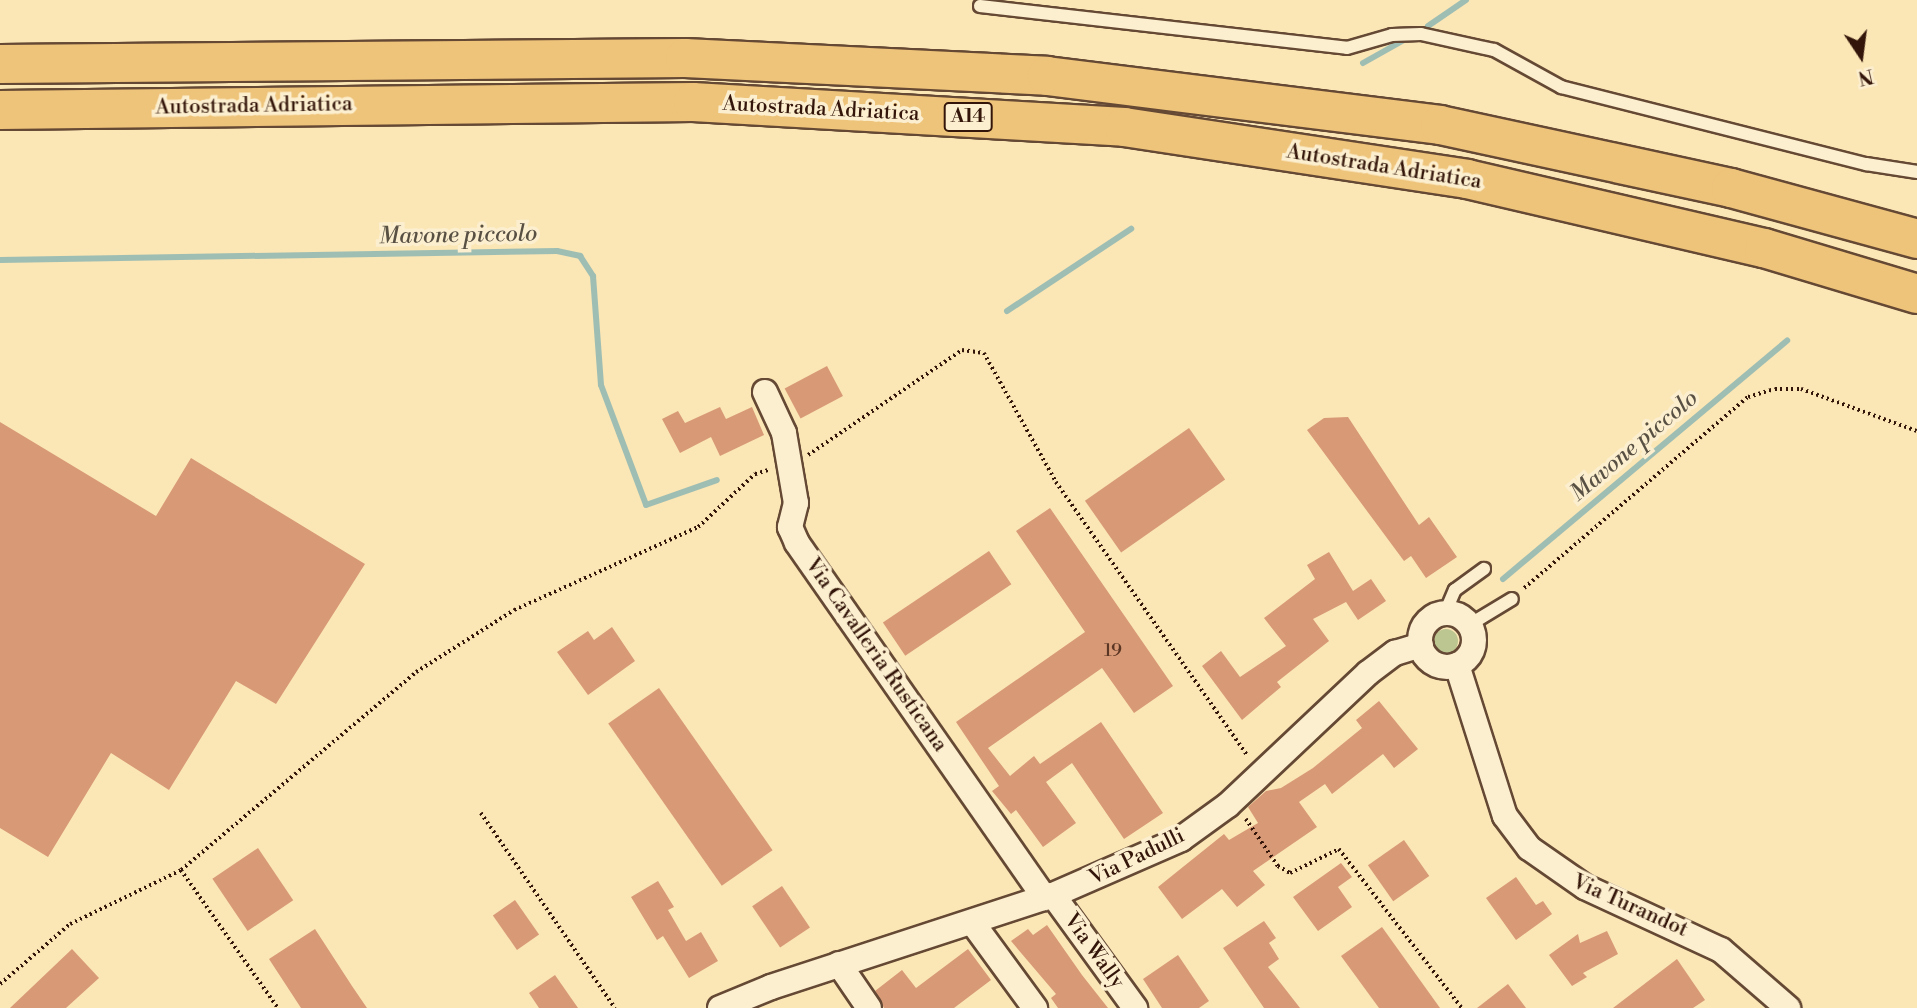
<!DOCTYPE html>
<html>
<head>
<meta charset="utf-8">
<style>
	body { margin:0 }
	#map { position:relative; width:1917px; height:1008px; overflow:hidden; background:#fbe6b5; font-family:"Libre Bodoni",serif }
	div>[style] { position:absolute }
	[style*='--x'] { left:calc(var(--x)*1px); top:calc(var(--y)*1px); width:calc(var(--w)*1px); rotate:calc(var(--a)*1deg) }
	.green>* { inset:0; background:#bbc690 }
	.round { border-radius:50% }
	.stream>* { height:6px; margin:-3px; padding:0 3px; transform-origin:3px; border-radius:3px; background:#9fbeb3 }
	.building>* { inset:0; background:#d89a76; transform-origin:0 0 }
	.path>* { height:3.5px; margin-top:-1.75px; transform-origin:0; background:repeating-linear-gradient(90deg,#331509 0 2px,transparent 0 5.5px) }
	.roads { filter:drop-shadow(2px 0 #654934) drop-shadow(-2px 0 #654934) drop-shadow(0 2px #654934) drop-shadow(0 -2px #654934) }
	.lane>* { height:12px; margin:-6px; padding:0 6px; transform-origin:6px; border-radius:6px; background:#fcefcf }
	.street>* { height:24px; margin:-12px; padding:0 12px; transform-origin:12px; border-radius:12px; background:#fcefcf }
	.street>.ring { margin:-12px; padding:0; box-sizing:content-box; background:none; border:24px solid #fcefcf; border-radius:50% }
	.highway>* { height:38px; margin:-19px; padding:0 19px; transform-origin:19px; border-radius:19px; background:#eec37a }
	span { translate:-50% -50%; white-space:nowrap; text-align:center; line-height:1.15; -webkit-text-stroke:7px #fcefcf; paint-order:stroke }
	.number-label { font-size:18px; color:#5c3624 }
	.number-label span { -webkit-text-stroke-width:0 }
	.shield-label span { padding:2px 5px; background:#fcefcf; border:2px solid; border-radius:5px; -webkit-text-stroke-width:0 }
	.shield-label { font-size:19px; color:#331509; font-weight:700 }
	.street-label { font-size:21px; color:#331509 }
	.water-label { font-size:23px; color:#595044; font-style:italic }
	.north { position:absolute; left:1826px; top:21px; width:70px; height:70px; -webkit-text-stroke:5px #fcefcf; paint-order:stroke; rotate:167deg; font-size:19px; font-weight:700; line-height:28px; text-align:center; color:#331509 }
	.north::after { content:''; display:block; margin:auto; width:24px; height:32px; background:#331509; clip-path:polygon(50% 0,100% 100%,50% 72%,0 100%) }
</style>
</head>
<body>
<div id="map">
	<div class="green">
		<div class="round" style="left:1434px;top:629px;width:24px;height:24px"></div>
	</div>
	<div class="stream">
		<div style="--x:1428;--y:26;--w:46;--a:-34.4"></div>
		<div style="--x:1363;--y:63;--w:47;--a:-29.3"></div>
		<div style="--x:0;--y:260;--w:557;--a:-0.93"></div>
		<div style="--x:557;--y:251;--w:24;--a:12"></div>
		<div style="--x:580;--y:256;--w:24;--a:57"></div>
		<div style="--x:593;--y:276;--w:109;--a:85.8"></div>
		<div style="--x:601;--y:385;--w:128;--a:69.4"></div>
		<div style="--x:646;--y:505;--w:75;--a:-19.4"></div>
		<div style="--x:1007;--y:311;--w:149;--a:-33.5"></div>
		<div style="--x:1503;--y:579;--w:371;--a:-40"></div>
	</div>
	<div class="building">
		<div style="left:827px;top:366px;width:34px;height:48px;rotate:62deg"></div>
		<div style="clip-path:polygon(720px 407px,726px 419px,752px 407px,764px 435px,720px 456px,711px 437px,680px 453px,662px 419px,678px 411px,685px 423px)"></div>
		<div style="clip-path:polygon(1348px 417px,1419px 525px,1429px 517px,1457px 557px,1426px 578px,1411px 556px,1404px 561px,1307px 430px,1324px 418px)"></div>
		<div style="clip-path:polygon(0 422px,156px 516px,191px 458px,365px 564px,276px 704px,236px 681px,169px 790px,111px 753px,48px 857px,0 828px)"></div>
		<div style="left:1189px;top:428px;width:63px;height:127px;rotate:55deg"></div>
		<div style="clip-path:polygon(1050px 508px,1173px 686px,1134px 713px,1102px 668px,988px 748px,1010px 776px,1034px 756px,1040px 764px,1101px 722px,1163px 813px,1124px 839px,1072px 763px,1046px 782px,1076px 823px,1043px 847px,1016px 810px,1011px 814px,992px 791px,999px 786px,956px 722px,1085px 632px,1016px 531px)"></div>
		<div style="left:989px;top:551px;width:40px;height:128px;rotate:56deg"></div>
		<div style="clip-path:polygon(1329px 552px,1353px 591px,1371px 579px,1386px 601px,1358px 620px,1346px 602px,1313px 619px,1329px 641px,1277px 682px,1281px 687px,1242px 720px,1202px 666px,1221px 651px,1240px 677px,1286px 646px,1264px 618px,1315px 579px,1307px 565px)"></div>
		<div style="clip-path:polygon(612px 627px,635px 661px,588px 695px,557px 652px,588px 631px,594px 640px)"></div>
		<div style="left:659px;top:688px;width:198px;height:62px;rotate:55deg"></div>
		<div style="clip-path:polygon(1379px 701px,1418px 749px,1394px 768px,1383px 754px,1332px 794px,1325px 784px,1299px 802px,1317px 827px,1253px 871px,1265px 885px,1237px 907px,1222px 889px,1182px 919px,1158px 887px,1224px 834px,1229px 840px,1258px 823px,1248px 807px,1266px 791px,1281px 788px,1313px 768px,1362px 728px,1356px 720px)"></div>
		<div style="left:1404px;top:840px;width:44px;height:44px;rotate:55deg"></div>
		<div style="left:258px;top:848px;width:63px;height:55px;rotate:56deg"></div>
		<div style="clip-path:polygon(1341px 863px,1352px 877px,1338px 887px,1352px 907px,1318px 931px,1293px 897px)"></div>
		<div style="clip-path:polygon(1516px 877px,1536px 905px,1543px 901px,1552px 914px,1516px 940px,1486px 898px)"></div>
		<div style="clip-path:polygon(658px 881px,674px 907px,668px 910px,686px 941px,701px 932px,718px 961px,689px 978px,663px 936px,657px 940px,631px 897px)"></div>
		<div style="left:782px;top:886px;width:50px;height:36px;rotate:56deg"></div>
		<div style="left:515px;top:900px;width:42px;height:27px;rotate:55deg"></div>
		<div style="clip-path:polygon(1264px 921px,1276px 938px,1269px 943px,1279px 959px,1268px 967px,1300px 1008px,1264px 1008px,1223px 948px)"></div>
		<div style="clip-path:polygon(1047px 925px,1082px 975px,1108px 1008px,1058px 1008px,1051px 998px,1056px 994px,1011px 941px,1028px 929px,1033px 935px)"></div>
		<div style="clip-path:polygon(1382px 927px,1440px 1008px,1379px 1008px,1341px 956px)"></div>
		<div style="clip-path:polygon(315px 929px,352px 986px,367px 1008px,301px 1008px,269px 959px)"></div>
		<div style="clip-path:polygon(1607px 931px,1618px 954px,1583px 973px,1587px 977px,1572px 986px,1549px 955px,1578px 934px,1580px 943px)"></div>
		<div style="clip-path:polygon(72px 949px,99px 978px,66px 1008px,10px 1008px)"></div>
		<div style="clip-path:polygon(968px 949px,991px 980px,954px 1008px,884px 1008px,875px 991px,902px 970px,916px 988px)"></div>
		<div style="clip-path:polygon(1178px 955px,1209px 1001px,1199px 1008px,1162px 1008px,1143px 979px)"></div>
		<div style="clip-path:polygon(1677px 959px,1705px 1000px,1693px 1008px,1613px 1008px)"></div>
		<div style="clip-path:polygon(555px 975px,578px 1008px,539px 1008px,529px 993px)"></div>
		<div style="clip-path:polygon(1508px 984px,1526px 1008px,1477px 1008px)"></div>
	</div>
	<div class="path">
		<div style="--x:808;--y:455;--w:186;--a:-34.3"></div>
		<div style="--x:962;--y:350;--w:22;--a:8"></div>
		<div style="--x:984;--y:353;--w:148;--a:60.8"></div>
		<div style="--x:1056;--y:482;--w:335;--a:55"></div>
		<div style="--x:1524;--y:588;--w:294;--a:-40.5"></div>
		<div style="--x:1748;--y:397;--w:28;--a:-17"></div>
		<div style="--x:1775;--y:389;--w:26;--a:0"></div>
		<div style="--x:1801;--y:389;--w:123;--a:19.9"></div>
		<div style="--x:481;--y:813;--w:237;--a:55.5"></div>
		<div style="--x:1246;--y:819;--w:57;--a:55.8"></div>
		<div style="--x:1278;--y:866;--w:14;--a:30"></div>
		<div style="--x:1290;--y:873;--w:55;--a:-26.1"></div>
		<div style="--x:1339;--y:849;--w:201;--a:52.3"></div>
		<div style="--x:181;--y:870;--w:169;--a:54.9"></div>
		<div style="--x:0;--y:984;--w:92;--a:-40.6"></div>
		<div style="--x:70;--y:924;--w:123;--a:-25.9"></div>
		<div style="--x:181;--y:870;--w:307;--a:-40.1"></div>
		<div style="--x:416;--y:672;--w:116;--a:-32.3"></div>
		<div style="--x:514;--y:610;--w:202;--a:-24.3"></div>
		<div style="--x:698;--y:527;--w:78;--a:-42.9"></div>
		<div style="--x:755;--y:474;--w:14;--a:-17"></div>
	</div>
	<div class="roads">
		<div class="lane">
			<div style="--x:980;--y:6;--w:369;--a:6.5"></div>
			<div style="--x:1347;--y:48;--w:47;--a:-16.1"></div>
			<div style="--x:1392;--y:35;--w:29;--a:-2"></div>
			<div style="--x:1421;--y:34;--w:75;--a:12.4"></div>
			<div style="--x:1494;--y:50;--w:77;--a:28.9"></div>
			<div style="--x:1561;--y:87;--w:315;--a:14.2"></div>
			<div style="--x:1866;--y:164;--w:52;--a:8.9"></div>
			<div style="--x:1445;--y:613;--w:25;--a:-67"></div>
			<div style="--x:1455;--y:590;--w:36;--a:-36"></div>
			<div style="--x:1469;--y:625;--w:50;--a:-31.2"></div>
		</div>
		<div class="street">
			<div style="--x:765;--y:392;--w:45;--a:65.1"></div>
			<div style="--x:784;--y:433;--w:71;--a:80.3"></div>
			<div style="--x:796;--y:503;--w:25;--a:104"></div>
			<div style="--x:790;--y:527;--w:17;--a:66"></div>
			<div style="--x:797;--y:543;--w:433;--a:55.1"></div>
			<div class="ring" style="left:1420px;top:613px;width:30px;height:30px"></div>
			<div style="--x:1457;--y:665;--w:158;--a:72.4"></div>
			<div style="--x:1505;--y:816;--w:40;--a:53"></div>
			<div style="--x:1529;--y:848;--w:68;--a:34.9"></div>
			<div style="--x:1585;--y:887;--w:150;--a:24.9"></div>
			<div style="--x:1721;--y:950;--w:89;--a:40.9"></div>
			<div style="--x:1053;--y:895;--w:140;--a:54"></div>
			<div style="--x:972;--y:922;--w:107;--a:53.8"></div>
			<div style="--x:839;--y:964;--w:53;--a:55.7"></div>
			<div style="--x:720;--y:1008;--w:55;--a:-22.4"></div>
			<div style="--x:771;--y:987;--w:297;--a:-18.1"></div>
			<div style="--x:1053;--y:895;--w:140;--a:-23.6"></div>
			<div style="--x:1181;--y:839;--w:58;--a:-35.9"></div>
			<div style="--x:1228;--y:805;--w:192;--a:-43.3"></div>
			<div style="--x:1368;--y:673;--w:34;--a:-37"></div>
			<div style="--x:1395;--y:653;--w:27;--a:-17"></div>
		</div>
		<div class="highway">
			<div style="--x:0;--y:64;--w:685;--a:-0.5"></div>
			<div style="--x:685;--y:58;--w:362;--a:2.8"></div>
			<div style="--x:1047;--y:76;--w:396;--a:7.1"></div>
			<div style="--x:1440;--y:125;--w:298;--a:12.2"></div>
			<div style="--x:1731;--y:188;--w:193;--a:15.3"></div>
			<div style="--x:0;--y:110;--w:693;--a:-0.66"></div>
			<div style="--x:693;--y:102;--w:432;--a:3.3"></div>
			<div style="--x:1124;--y:127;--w:347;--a:8.6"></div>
			<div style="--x:1467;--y:179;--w:305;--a:13.1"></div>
			<div style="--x:1764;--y:248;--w:160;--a:16.7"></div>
		</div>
	</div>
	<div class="number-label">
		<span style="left:1113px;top:651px">19</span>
	</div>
	<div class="shield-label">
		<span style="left:968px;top:117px">A14</span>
	</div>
	<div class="street-label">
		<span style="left:254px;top:106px;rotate:-1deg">Autostrada Adriatica</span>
		<span style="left:821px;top:109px;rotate:3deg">Autostrada Adriatica</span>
		<span style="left:1384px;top:167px;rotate:9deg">Autostrada Adriatica</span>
		<span style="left:876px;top:655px;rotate:55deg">Via Cavalleria Rusticana</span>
		<span style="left:1137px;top:857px;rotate:-26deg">Via Padulli</span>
		<span style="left:1630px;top:906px;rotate:24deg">Via Turandot</span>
		<span style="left:1094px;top:951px;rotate:54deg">Via Wally</span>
	</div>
	<div class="water-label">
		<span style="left:458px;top:235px;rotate:-1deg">Mavone piccolo</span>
		<span style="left:1634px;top:446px;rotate:-40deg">Mavone piccolo</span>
	</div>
	<div class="north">N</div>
</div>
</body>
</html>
